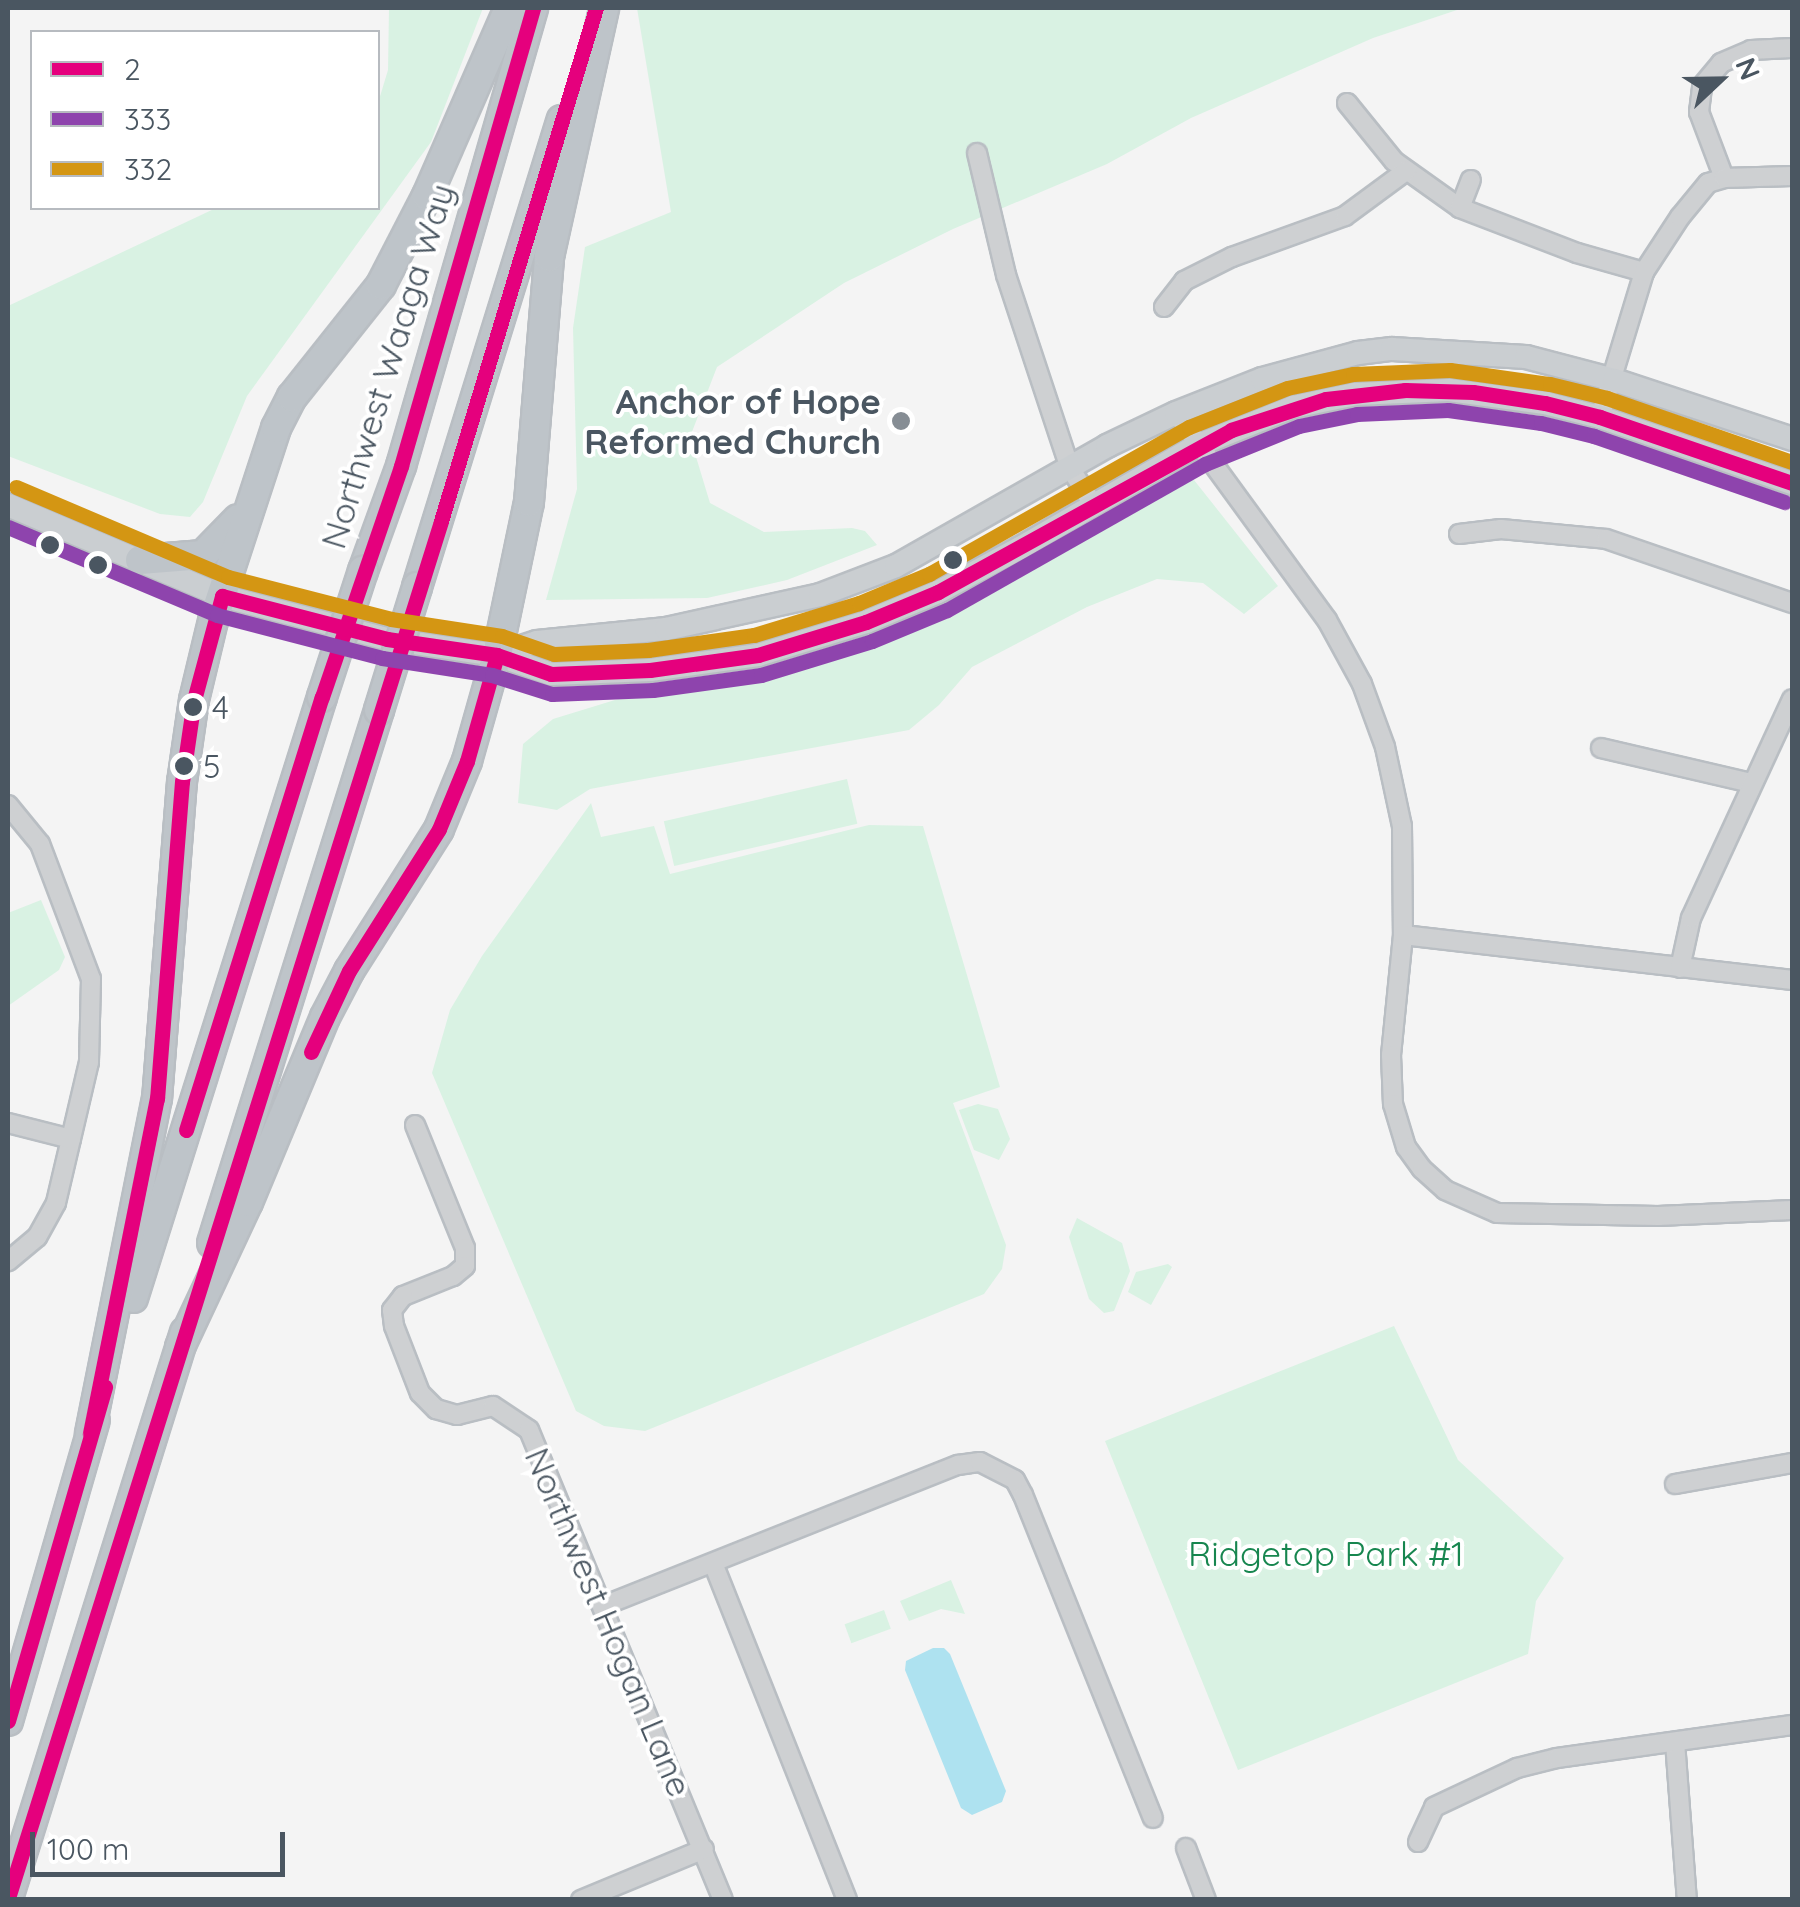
<!DOCTYPE html>
<html>
<head>
<meta charset="utf-8">
<style>
	body { margin:0 }
	#map { position:relative; width:1800px; height:1907px; overflow:hidden; background:#f4f4f4; font-family:Quicksand,sans-serif }
	div>[style] { position:absolute }
	[style*='--x'] { left:calc(var(--x)*1px); top:calc(var(--y)*1px); width:calc(var(--w)*1px); rotate:calc(var(--a)*1deg) }
	.green>* { inset:0; background:#d9f2e3; transform-origin:0 0 }
	.water>* { inset:0; background:#aee2f0 }
	.roads { filter:drop-shadow(2px 0 #b9bec3) drop-shadow(-2px 0 #b9bec3) drop-shadow(0 2px #b9bec3) drop-shadow(0 -2px #b9bec3) }
	.minor>* { height:18px; margin:-9px; padding:0 9px; transform-origin:9px; border-radius:9px; background:#ced0d2 }
	.major>* { height:22px; margin:-11px; padding:0 11px; transform-origin:11px; border-radius:11px; background:#caced1 }
	.highway>* { height:28px; margin:-14px; padding:0 14px; transform-origin:14px; border-radius:14px; background:#bec4c9 }
	.bridges { filter:drop-shadow(2px 0 #b9bec3) drop-shadow(-2px 0 #b9bec3) drop-shadow(0 2px #b9bec3) drop-shadow(0 -2px #b9bec3) }
	.highway-bridge>* { height:28px; margin:-14px; padding:0 14px; transform-origin:14px; border-radius:14px; background:#bec4c9 }
	.bus-1>* { height:15px; margin:-7.5px; padding:0 7.5px; transform-origin:7.5px; border-radius:7.5px; background:#e5007d }
	.bus-2>* { height:15px; margin:-7.5px; padding:0 7.5px; transform-origin:7.5px; border-radius:7.5px; background:#8e44ad }
	.bus-3>* { height:15px; margin:-7.5px; padding:0 7.5px; transform-origin:7.5px; border-radius:7.5px; background:#d49613 }
	.dots>* { width:28px; height:28px; translate:-50% -50%; box-sizing:border-box; border:5px solid #fff; border-radius:50% }
	span { translate:-50% -50%; white-space:nowrap; text-align:center; line-height:1.15; -webkit-text-stroke:8px #fff; paint-order:stroke }
	.bus-label { font-size:32px; color:#4a5661 }
	.left { translate:0 -50%; text-align:left }
	.street-label { font-size:35px; color:#4a5661 }
	.poi-label { font-size:35px; color:#4a5661; font-weight:700 }
	.right { translate:-100% -50%; text-align:right }
	.park-label { font-size:35px; color:#17864f }
	.frame { position:absolute; inset:0; border:10px solid #4a5661; pointer-events:none }
	.legend { position:absolute; left:30px; top:30px; width:350px; height:180px; box-sizing:border-box; background:#fff; border:2px solid #b7bbc0; margin:0; padding:12px 18px; list-style:none; font-size:30px; color:#4a5661 }
	.legend li { display:flex; align-items:center; gap:20px; height:50px }
	.legend b { width:50px; border:2px solid #b7bbc0 }
	.north { position:absolute; left:1670px; top:30px; width:100px; height:100px; -webkit-text-stroke:8px #fff; paint-order:stroke; rotate:68deg; font-size:28px; font-weight:700; line-height:40px; text-align:center; color:#4a5661 }
	.north::after { content:''; display:block; margin:auto; width:35px; height:45px; background:#4a5661; clip-path:polygon(50% 0,100% 100%,50% 72%,0 100%) }
	.scale { position:absolute; left:30px; top:1832px; width:255px; height:45px; box-sizing:border-box; border:5px solid #4a5661; border-top:0; padding-left:12px; font-size:30px; line-height:35px; white-space:nowrap; color:#4a5661; -webkit-text-stroke:8px #fff; paint-order:stroke }
</style>
</head>
<body>
<div id="map">
	<div class="green">
		<div style="clip-path:polygon(389px 8px,483px 8px,431px 142px,247px 396px,203px 502px,190px 517px,160px 514px,8px 456px,8px 306px,216px 208px,378px 208px,378px 103px,388px 70px)"></div>
		<div style="clip-path:polygon(637px 8px,1463px 8px,1373px 38px,1191px 118px,1107px 164px,953px 229px,844px 283px,717px 367px,690px 437px,710px 503px,764px 532px,852px 528px,865px 531px,877px 545px,787px 580px,707px 598px,546px 600px,577px 489px,573px 328px,585px 247px,671px 212px)"></div>
		<div style="clip-path:polygon(1184px 476px,1194px 480px,1278px 586px,1244px 614px,1203px 583px,1157px 579px,1087px 607px,972px 667px,939px 705px,909px 730px,590px 789px,557px 810px,518px 803px,523px 744px,553px 719px,628px 696px,764px 679px,920px 624px,1028px 573px)"></div>
		<div style="left:847px;top:779px;width:46px;height:188px;rotate:77deg"></div>
		<div style="clip-path:polygon(591px 803px,601px 837px,654px 826px,670px 874px,869px 825px,923px 826px,1000px 1087px,953px 1103px,1006px 1245px,1002px 1269px,984px 1294px,645px 1431px,604px 1426px,576px 1411px,432px 1073px,450px 1010px,482px 956px)"></div>
		<div style="clip-path:polygon(41px 900px,65px 957px,59px 970px,8px 1006px,8px 913px)"></div>
		<div style="clip-path:polygon(978px 1104px,998px 1109px,1010px 1139px,999px 1160px,974px 1150px,959px 1110px)"></div>
		<div style="clip-path:polygon(1077px 1218px,1122px 1243px,1130px 1271px,1114px 1311px,1104px 1313px,1089px 1299px,1069px 1237px)"></div>
		<div style="clip-path:polygon(1168px 1264px,1172px 1267px,1151px 1305px,1128px 1292px,1136px 1272px)"></div>
		<div style="clip-path:polygon(1394px 1326px,1458px 1460px,1564px 1558px,1536px 1601px,1528px 1654px,1238px 1770px,1105px 1441px)"></div>
		<div style="clip-path:polygon(951px 1580px,965px 1614px,941px 1609px,909px 1621px,900px 1601px)"></div>
		<div style="left:884px;top:1610px;width:20px;height:42px;rotate:70deg"></div>
	</div>
	<div class="water">
		<div style="clip-path:polygon(933px 1648px,944px 1648px,950px 1654px,1006px 1791px,1002px 1802px,972px 1815px,961px 1808px,905px 1670px,906px 1661px)"></div>
	</div>
	<div class="roads">
		<div class="minor">
			<div style="--x:1347;--y:103;--w:75;--a:51"></div>
			<div style="--x:1394;--y:161;--w:81;--a:35.5"></div>
			<div style="--x:1460;--y:208;--w:125;--a:21"></div>
			<div style="--x:1577;--y:253;--w:70;--a:15.8"></div>
			<div style="--x:977;--y:153;--w:125;--a:76.6"></div>
			<div style="--x:1006;--y:275;--w:203;--a:71.7"></div>
			<div style="--x:1070;--y:468;--w:45;--a:57.7"></div>
			<div style="--x:1724;--y:178;--w:71;--a:-110.7"></div>
			<div style="--x:1699;--y:112;--w:26;--a:-83"></div>
			<div style="--x:1702;--y:86;--w:30;--a:-50"></div>
			<div style="--x:1721;--y:63;--w:33;--a:-23"></div>
			<div style="--x:1751;--y:50;--w:41;--a:-2.8"></div>
			<div style="--x:1460;--y:208;--w:30;--a:-69"></div>
			<div style="--x:1164;--y:307;--w:33;--a:-52"></div>
			<div style="--x:1184;--y:281;--w:54;--a:-26.6"></div>
			<div style="--x:1232;--y:257;--w:120;--a:-19.9"></div>
			<div style="--x:1345;--y:216;--w:76;--a:-36.4"></div>
			<div style="--x:1176;--y:413;--w:256;--a:53.9"></div>
			<div style="--x:1327;--y:620;--w:73;--a:61.3"></div>
			<div style="--x:1362;--y:684;--w:67;--a:69.9"></div>
			<div style="--x:1385;--y:747;--w:81;--a:77.9"></div>
			<div style="--x:1402;--y:826;--w:109;--a:89.5"></div>
			<div style="--x:1403;--y:935;--w:121;--a:95.7"></div>
			<div style="--x:1391;--y:1055;--w:49;--a:87.7"></div>
			<div style="--x:1393;--y:1104;--w:45;--a:73.2"></div>
			<div style="--x:1406;--y:1147;--w:27;--a:54"></div>
			<div style="--x:1422;--y:1169;--w:31;--a:42"></div>
			<div style="--x:1445;--y:1190;--w:57;--a:23.9"></div>
			<div style="--x:1497;--y:1213;--w:161;--a:1.1"></div>
			<div style="--x:1658;--y:1216;--w:134;--a:-2.6"></div>
			<div style="--x:1600;--y:417;--w:152;--a:-73.1"></div>
			<div style="--x:1644;--y:272;--w:66;--a:-56.8"></div>
			<div style="--x:1680;--y:217;--w:44;--a:-50.5"></div>
			<div style="--x:1708;--y:183;--w:17;--a:-17"></div>
			<div style="--x:1724;--y:178;--w:68;--a:-1.7"></div>
			<div style="--x:1459;--y:534;--w:42;--a:-6.8"></div>
			<div style="--x:1501;--y:529;--w:105;--a:5.4"></div>
			<div style="--x:1606;--y:539;--w:197;--a:19"></div>
			<div style="--x:1601;--y:748;--w:155;--a:13.1"></div>
			<div style="--x:8;--y:805;--w:50;--a:50.6"></div>
			<div style="--x:40;--y:844;--w:144;--a:69.3"></div>
			<div style="--x:91;--y:979;--w:83;--a:91.4"></div>
			<div style="--x:89;--y:1062;--w:145;--a:103.2"></div>
			<div style="--x:56;--y:1203;--w:39;--a:119"></div>
			<div style="--x:37;--y:1237;--w:38;--a:140"></div>
			<div style="--x:1403;--y:935;--w:392;--a:6.6"></div>
			<div style="--x:1680;--y:968;--w:51;--a:-77.6"></div>
			<div style="--x:1691;--y:918;--w:241;--a:-65.2"></div>
			<div style="--x:8;--y:1123;--w:65;--a:14.3"></div>
			<div style="--x:415;--y:1125;--w:133;--a:67.9"></div>
			<div style="--x:465;--y:1248;--w:18;--a:90"></div>
			<div style="--x:465;--y:1266;--w:16;--a:140"></div>
			<div style="--x:453;--y:1276;--w:54;--a:158.2"></div>
			<div style="--x:403;--y:1296;--w:18;--a:128"></div>
			<div style="--x:392;--y:1310;--w:16;--a:83"></div>
			<div style="--x:394;--y:1326;--w:72;--a:68.8"></div>
			<div style="--x:420;--y:1393;--w:23;--a:45"></div>
			<div style="--x:436;--y:1409;--w:22;--a:16"></div>
			<div style="--x:457;--y:1415;--w:37;--a:-14"></div>
			<div style="--x:493;--y:1406;--w:43;--a:33.7"></div>
			<div style="--x:529;--y:1430;--w:508;--a:67.57"></div>
			<div style="--x:1675;--y:1484;--w:119;--a:-10.2"></div>
			<div style="--x:713;--y:1563;--w:363;--a:68.3"></div>
			<div style="--x:603;--y:1606;--w:382;--a:-21.7"></div>
			<div style="--x:958;--y:1465;--w:22;--a:-8"></div>
			<div style="--x:980;--y:1462;--w:39;--a:27"></div>
			<div style="--x:1015;--y:1480;--w:17;--a:62"></div>
			<div style="--x:1023;--y:1495;--w:348;--a:68.1"></div>
			<div style="--x:1675;--y:1742;--w:158;--a:85.7"></div>
			<div style="--x:1418;--y:1842;--w:38;--a:-65"></div>
			<div style="--x:1434;--y:1807;--w:92;--a:-25.2"></div>
			<div style="--x:1517;--y:1768;--w:41;--a:-14"></div>
			<div style="--x:1557;--y:1758;--w:237;--a:-8"></div>
			<div style="--x:1186;--y:1848;--w:56;--a:69"></div>
			<div style="--x:581;--y:1900;--w:133;--a:-22.5"></div>
		</div>
		<div class="major">
			<div style="--x:8;--y:505;--w:233;--a:23"></div>
			<div style="--x:222;--y:596;--w:171;--a:14.6"></div>
			<div style="--x:387;--y:639;--w:111;--a:8.3"></div>
			<div style="--x:497;--y:655;--w:57;--a:19.4"></div>
			<div style="--x:551;--y:674;--w:99;--a:-2.3"></div>
			<div style="--x:650;--y:670;--w:109;--a:-7.9"></div>
			<div style="--x:758;--y:655;--w:113;--a:-17"></div>
			<div style="--x:866;--y:622;--w:78;--a:-22.6"></div>
			<div style="--x:938;--y:592;--w:93;--a:-28.2"></div>
			<div style="--x:1020;--y:548;--w:203;--a:-30.1"></div>
			<div style="--x:1196;--y:446;--w:105;--a:-21.9"></div>
			<div style="--x:1293;--y:407;--w:63;--a:-11.8"></div>
			<div style="--x:1355;--y:394;--w:94;--a:-2.4"></div>
			<div style="--x:1449;--y:390;--w:97;--a:7.7"></div>
			<div style="--x:1545;--y:403;--w:57;--a:14.3"></div>
			<div style="--x:1600;--y:417;--w:203;--a:19"></div>
			<div style="--x:497;--y:655;--w:42;--a:-18"></div>
			<div style="--x:537;--y:642;--w:130;--a:-5.8"></div>
			<div style="--x:666;--y:629;--w:158;--a:-12.4"></div>
			<div style="--x:820;--y:595;--w:81;--a:-20.9"></div>
			<div style="--x:896;--y:566;--w:243;--a:-29.6"></div>
			<div style="--x:1107;--y:446;--w:76;--a:-25.6"></div>
			<div style="--x:1176;--y:413;--w:92;--a:-21.6"></div>
			<div style="--x:1262;--y:379;--w:99;--a:-15.2"></div>
			<div style="--x:1358;--y:353;--w:34;--a:-7"></div>
			<div style="--x:1392;--y:349;--w:134;--a:3.4"></div>
			<div style="--x:1526;--y:357;--w:91;--a:14.6"></div>
			<div style="--x:1614;--y:380;--w:188;--a:18.3"></div>
		</div>
		<div class="highway">
			<div style="--x:140;--y:560;--w:63;--a:-4.5"></div>
			<div style="--x:203;--y:555;--w:50;--a:-45.8"></div>
			<div style="--x:363;--y:571;--w:112;--a:-70.1"></div>
			<div style="--x:401;--y:466;--w:477;--a:-73.9"></div>
			<div style="--x:417;--y:587;--w:489;--a:-72.8"></div>
			<div style="--x:212;--y:1243;--w:559;--a:-72.6"></div>
			<div style="--x:133;--y:1298;--w:630;--a:-72.54"></div>
			<div style="--x:180;--y:1347;--w:160;--a:-64.9"></div>
			<div style="--x:248;--y:1202;--w:200;--a:-67.4"></div>
			<div style="--x:325;--y:1017;--w:52;--a:-62.4"></div>
			<div style="--x:349;--y:971;--w:168;--a:-57.6"></div>
			<div style="--x:439;--y:829;--w:74;--a:-67.6"></div>
			<div style="--x:467;--y:761;--w:110;--a:-74.2"></div>
			<div style="--x:497;--y:655;--w:156;--a:-78.2"></div>
			<div style="--x:529;--y:502;--w:246;--a:-85.3"></div>
			<div style="--x:549;--y:257;--w:255;--a:-77.5"></div>
			<div style="--x:90;--y:1433;--w:341;--a:-78.7"></div>
			<div style="--x:157;--y:1099;--w:318;--a:-85.5"></div>
			<div style="--x:182;--y:782;--w:83;--a:-81.7"></div>
			<div style="--x:194;--y:700;--w:81;--a:-76.5"></div>
			<div style="--x:213;--y:621;--w:203;--a:-71.9"></div>
			<div style="--x:276;--y:428;--w:35;--a:-63"></div>
			<div style="--x:292;--y:397;--w:143;--a:-51.5"></div>
			<div style="--x:381;--y:285;--w:100;--a:-62.7"></div>
			<div style="--x:427;--y:196;--w:205;--a:-66.4"></div>
			<div style="--x:8;--y:1721;--w:313;--a:-73.9"></div>
			<div style="--x:8;--y:1898;--w:593;--a:-72.63"></div>
		</div>
	</div>
	<div class="bridges">
		<div class="highway-bridge">
			<div style="--x:322;--y:697;--w:133;--a:-72"></div>
			<div style="--x:379;--y:710;--w:129;--a:-72.8"></div>
		</div>
	</div>
	<div class="bus-1">
		<div style="--x:311;--y:1052;--w:89;--a:-64.9"></div>
		<div style="--x:349;--y:971;--w:168;--a:-57.6"></div>
		<div style="--x:439;--y:829;--w:74;--a:-67.6"></div>
		<div style="--x:467;--y:761;--w:110;--a:-74.2"></div>
		<div style="--x:186;--y:1130;--w:454;--a:-72.6"></div>
		<div style="--x:322;--y:697;--w:244;--a:-71.1"></div>
		<div style="--x:401;--y:466;--w:477;--a:-73.9"></div>
		<div style="--x:90;--y:1433;--w:341;--a:-78.7"></div>
		<div style="--x:157;--y:1099;--w:318;--a:-85.5"></div>
		<div style="--x:182;--y:782;--w:83;--a:-81.7"></div>
		<div style="--x:194;--y:700;--w:108;--a:-74.9"></div>
		<div style="--x:222;--y:596;--w:171;--a:14.6"></div>
		<div style="--x:387;--y:639;--w:111;--a:8.3"></div>
		<div style="--x:497;--y:655;--w:57;--a:19.4"></div>
		<div style="--x:551;--y:674;--w:99;--a:-2.3"></div>
		<div style="--x:650;--y:670;--w:109;--a:-7.9"></div>
		<div style="--x:758;--y:655;--w:113;--a:-17"></div>
		<div style="--x:866;--y:622;--w:78;--a:-22.6"></div>
		<div style="--x:938;--y:592;--w:335;--a:-28.9"></div>
		<div style="--x:1231;--y:430;--w:100;--a:-18.1"></div>
		<div style="--x:1326;--y:399;--w:80;--a:-6.5"></div>
		<div style="--x:1405;--y:390;--w:68;--a:1.7"></div>
		<div style="--x:1473;--y:392;--w:73;--a:8.7"></div>
		<div style="--x:1545;--y:403;--w:57;--a:14.3"></div>
		<div style="--x:1600;--y:417;--w:203;--a:19"></div>
		<div style="--x:8;--y:1721;--w:348;--a:-73.8"></div>
		<div style="--x:8;--y:1898;--w:1443;--a:-72.54"></div>
		<div style="--x:441;--y:521;--w:536;--a:-73.19"></div>
	</div>
	<div class="bus-2">
		<div style="--x:8;--y:527;--w:227;--a:22.8"></div>
		<div style="--x:217;--y:615;--w:171;--a:14.6"></div>
		<div style="--x:382;--y:658;--w:111;--a:8.8"></div>
		<div style="--x:492;--y:675;--w:63;--a:17.6"></div>
		<div style="--x:552;--y:694;--w:101;--a:-2.3"></div>
		<div style="--x:653;--y:690;--w:109;--a:-7.9"></div>
		<div style="--x:761;--y:675;--w:116;--a:-17"></div>
		<div style="--x:872;--y:641;--w:81;--a:-22.5"></div>
		<div style="--x:947;--y:610;--w:296;--a:-29.5"></div>
		<div style="--x:1205;--y:464;--w:101;--a:-22"></div>
		<div style="--x:1299;--y:426;--w:59;--a:-11.7"></div>
		<div style="--x:1357;--y:414;--w:91;--a:-2.5"></div>
		<div style="--x:1448;--y:410;--w:94;--a:8"></div>
		<div style="--x:1541;--y:423;--w:55;--a:13.8"></div>
		<div style="--x:1594;--y:436;--w:202;--a:19.1"></div>
	</div>
	<div class="bus-3">
		<div style="--x:16;--y:487;--w:230;--a:23"></div>
		<div style="--x:228;--y:577;--w:168;--a:14.4"></div>
		<div style="--x:391;--y:619;--w:112;--a:8.7"></div>
		<div style="--x:502;--y:636;--w:55;--a:19.1"></div>
		<div style="--x:554;--y:654;--w:94;--a:-2.4"></div>
		<div style="--x:648;--y:650;--w:107;--a:-8.1"></div>
		<div style="--x:754;--y:635;--w:110;--a:-16.9"></div>
		<div style="--x:859;--y:603;--w:76;--a:-22.5"></div>
		<div style="--x:929;--y:574;--w:299;--a:-29.5"></div>
		<div style="--x:1189;--y:427;--w:105;--a:-21.7"></div>
		<div style="--x:1287;--y:388;--w:67;--a:-12"></div>
		<div style="--x:1353;--y:374;--w:97;--a:-2.4"></div>
		<div style="--x:1450;--y:370;--w:101;--a:8"></div>
		<div style="--x:1550;--y:384;--w:59;--a:13.8"></div>
		<div style="--x:1607;--y:398;--w:196;--a:19.1"></div>
	</div>
	<div class="dots">
		<div style="left:901px;top:421px;background:#868d94"></div>
		<div style="left:50px;top:545px;background:#4a5661"></div>
		<div style="left:953px;top:560px;background:#4a5661"></div>
		<div style="left:98px;top:565px;background:#4a5661"></div>
		<div style="left:193px;top:707px;background:#4a5661"></div>
		<div style="left:184px;top:766px;background:#4a5661"></div>
	</div>
	<div class="bus-label">
		<span class="left" style="left:212px;top:707px">4</span>
		<span class="left" style="left:203px;top:766px">5</span>
	</div>
	<div class="street-label">
		<span style="left:387px;top:366px;rotate:-73deg">Northwest Waaga Way</span>
		<span style="left:609px;top:1622px;rotate:67deg">Northwest Hogan Lane</span>
	</div>
	<div class="poi-label">
		<span class="right" style="left:881px;top:421px">Anchor of Hope<br>Reformed Church</span>
	</div>
	<div class="park-label">
		<span style="left:1326px;top:1553px">Ridgetop Park #1</span>
	</div>
	<div class="frame"></div>
	<ul class="legend">
	<li><b style="height:12px;background:#e5007d"></b>2</li>
	<li><b style="height:12px;background:#8e44ad"></b>333</li>
	<li><b style="height:12px;background:#d49613"></b>332</li>
	</ul>
	<div class="north">N</div>
	<div class="scale">100 m</div>
</div>
</body>
</html>
